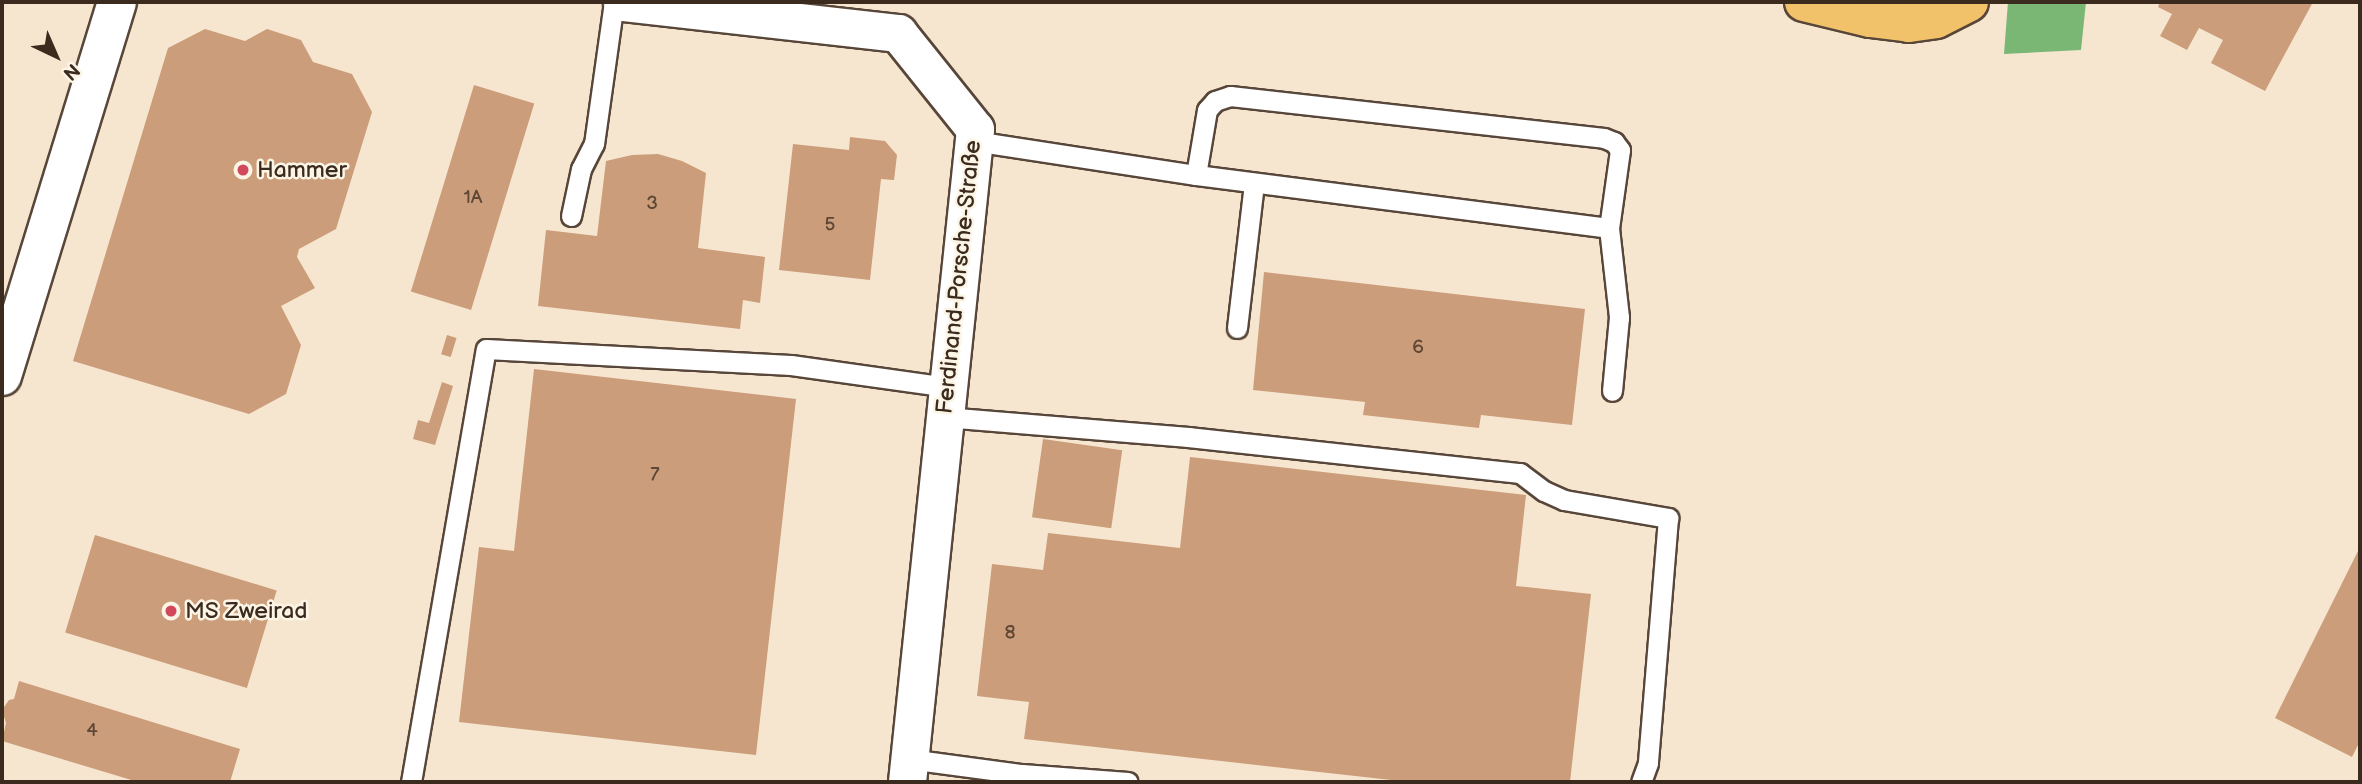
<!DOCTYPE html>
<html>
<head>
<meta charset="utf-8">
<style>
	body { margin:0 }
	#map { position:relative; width:2362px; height:784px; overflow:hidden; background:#f7e6cf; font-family:"Balsamiq Sans",sans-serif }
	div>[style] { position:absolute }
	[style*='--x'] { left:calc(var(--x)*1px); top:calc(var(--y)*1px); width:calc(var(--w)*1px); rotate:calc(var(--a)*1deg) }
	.forest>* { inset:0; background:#7ab674 }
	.building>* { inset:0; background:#cb9d7a; transform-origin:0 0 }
	.roads { filter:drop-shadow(2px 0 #574639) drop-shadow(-2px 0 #574639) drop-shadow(0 2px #574639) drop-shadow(0 -2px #574639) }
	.service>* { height:19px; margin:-9.5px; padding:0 9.5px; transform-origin:9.5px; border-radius:9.5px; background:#fff }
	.minor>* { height:37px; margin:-18.5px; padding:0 18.5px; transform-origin:18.5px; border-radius:18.5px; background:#fff }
	.tertiary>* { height:38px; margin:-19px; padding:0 19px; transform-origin:19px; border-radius:19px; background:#fff }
	.primary>* { height:38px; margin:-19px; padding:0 19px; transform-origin:19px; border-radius:19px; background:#f2c26a }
	.dots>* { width:19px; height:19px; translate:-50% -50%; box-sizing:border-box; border:4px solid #fcf5e5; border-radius:50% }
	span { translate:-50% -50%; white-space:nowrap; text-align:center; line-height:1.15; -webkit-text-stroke:5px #fcf5e5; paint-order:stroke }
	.number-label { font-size:19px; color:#5f4735 }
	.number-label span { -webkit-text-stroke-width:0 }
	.poi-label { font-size:23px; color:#3b2a1e }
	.left { translate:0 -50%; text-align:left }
	.street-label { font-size:23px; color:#3b2a1e }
	.frame { position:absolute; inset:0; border:4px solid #3b2a1e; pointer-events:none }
	.north { position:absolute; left:21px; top:21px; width:70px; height:70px; -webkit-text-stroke:5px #fcf5e5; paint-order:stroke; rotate:136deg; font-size:19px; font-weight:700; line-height:28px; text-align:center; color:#3b2a1e }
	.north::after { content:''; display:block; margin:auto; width:24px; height:32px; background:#3b2a1e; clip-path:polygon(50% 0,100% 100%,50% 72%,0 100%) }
</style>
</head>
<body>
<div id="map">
	<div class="forest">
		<div style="clip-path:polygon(2008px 2px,2086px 2px,2081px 50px,2004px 54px)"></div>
	</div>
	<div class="building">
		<div style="clip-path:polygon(2160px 2px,2313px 2px,2265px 91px,2211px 63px,2223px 40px,2199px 28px,2187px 50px,2160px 36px,2172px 14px,2158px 7px)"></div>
		<div style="clip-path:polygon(205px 29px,245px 41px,267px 29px,301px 40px,313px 62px,352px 74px,372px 112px,336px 229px,299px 249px,297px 257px,315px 288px,281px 306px,301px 345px,286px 394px,249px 414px,73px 361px,168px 48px)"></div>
		<div style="left:474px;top:85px;width:63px;height:216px;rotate:17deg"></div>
		<div style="clip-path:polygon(850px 137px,885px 141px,897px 155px,894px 180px,881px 179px,870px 280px,779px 270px,793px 144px,849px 150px)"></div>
		<div style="clip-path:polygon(658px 154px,682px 161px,706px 173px,698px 248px,765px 257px,760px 303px,743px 300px,740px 329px,538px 306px,546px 230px,597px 236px,606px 161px,632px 155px)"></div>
		<div style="clip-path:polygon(1264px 272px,1585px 309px,1572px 425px,1481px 415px,1479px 428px,1363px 415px,1365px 402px,1253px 390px)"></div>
		<div style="left:447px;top:335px;width:10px;height:20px;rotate:17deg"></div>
		<div style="clip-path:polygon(534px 369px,796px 399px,756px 755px,459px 722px,479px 547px,514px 551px)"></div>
		<div style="clip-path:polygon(442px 382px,453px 386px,435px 445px,413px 439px,418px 420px,429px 423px)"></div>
		<div style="left:1043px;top:439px;width:80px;height:79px;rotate:8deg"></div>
		<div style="clip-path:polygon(1190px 457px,1526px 495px,1516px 586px,1591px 594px,1570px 782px,1409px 782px,1024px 739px,1029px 702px,977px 696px,992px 564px,1043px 570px,1048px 533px,1180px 548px)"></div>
		<div style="left:95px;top:535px;width:190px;height:102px;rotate:17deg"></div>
		<div style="clip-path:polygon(2360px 547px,2360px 741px,2352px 757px,2275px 718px)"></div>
		<div style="clip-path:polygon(19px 681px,240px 749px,230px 782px,138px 782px,2px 741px,6px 723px,2px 710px,9px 700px,14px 699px)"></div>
	</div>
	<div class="roads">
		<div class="service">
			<div style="--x:974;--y:141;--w:225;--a:8.7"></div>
			<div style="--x:1196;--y:175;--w:66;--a:-80.4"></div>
			<div style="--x:1207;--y:110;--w:12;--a:-48"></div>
			<div style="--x:1215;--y:101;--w:16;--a:-18"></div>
			<div style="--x:1230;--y:96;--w:376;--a:6.4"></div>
			<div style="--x:1604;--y:138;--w:11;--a:22"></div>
			<div style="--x:1614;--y:142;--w:10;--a:53"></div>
			<div style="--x:1620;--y:150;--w:79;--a:98"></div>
			<div style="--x:1609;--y:228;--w:90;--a:83.6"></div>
			<div style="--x:1619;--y:317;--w:74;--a:95.4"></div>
			<div style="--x:1196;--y:175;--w:416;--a:7.3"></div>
			<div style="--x:571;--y:216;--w:48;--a:-78"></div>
			<div style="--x:581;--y:169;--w:28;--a:-63"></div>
			<div style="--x:594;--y:144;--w:143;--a:-82"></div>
			<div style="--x:1237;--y:328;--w:146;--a:-83.3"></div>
			<div style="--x:945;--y:417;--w:244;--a:4.7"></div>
			<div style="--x:1188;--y:437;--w:334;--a:6.2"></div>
			<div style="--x:1520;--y:473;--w:30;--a:37"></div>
			<div style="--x:1544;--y:491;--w:22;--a:24"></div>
			<div style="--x:1564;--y:500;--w:106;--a:9.8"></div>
			<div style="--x:1668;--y:518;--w:246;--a:94.7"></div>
			<div style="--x:1648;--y:763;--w:20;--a:110"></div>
			<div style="--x:909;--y:759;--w:114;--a:7.6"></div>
			<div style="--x:1022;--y:774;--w:106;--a:4.3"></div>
			<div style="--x:411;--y:782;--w:439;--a:-80.2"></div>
			<div style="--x:486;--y:349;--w:305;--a:3"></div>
			<div style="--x:791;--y:365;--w:159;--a:8"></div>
		</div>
		<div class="minor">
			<div style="--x:622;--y:2;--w:278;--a:6.4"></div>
			<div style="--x:898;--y:33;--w:123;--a:51.3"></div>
			<div style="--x:975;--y:129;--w:657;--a:95.95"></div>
		</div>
		<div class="tertiary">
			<div style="--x:2;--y:376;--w:391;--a:-72.9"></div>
		</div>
		<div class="primary">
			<div style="--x:1804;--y:2;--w:68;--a:13.6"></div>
			<div style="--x:1870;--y:18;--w:39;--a:7"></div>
			<div style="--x:1909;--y:23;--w:27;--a:-8"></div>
			<div style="--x:1936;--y:19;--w:37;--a:-27"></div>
		</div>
	</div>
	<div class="dots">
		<div style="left:243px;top:170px;background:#d1495b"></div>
		<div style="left:171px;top:611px;background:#d1495b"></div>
	</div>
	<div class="number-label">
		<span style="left:473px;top:198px">1A</span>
		<span style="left:652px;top:204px">3</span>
		<span style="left:830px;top:225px">5</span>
		<span style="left:1418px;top:348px">6</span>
		<span style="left:655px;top:475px">7</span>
		<span style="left:1010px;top:633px">8</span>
		<span style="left:92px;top:731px">4</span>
	</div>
	<div class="poi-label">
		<span class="left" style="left:257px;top:170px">Hammer</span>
		<span class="left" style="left:185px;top:611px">MS Zweirad</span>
	</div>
	<div class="street-label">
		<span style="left:959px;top:277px;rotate:-84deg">Ferdinand-Porsche-Straße</span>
	</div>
	<div class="frame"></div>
	<div class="north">N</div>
</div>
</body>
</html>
